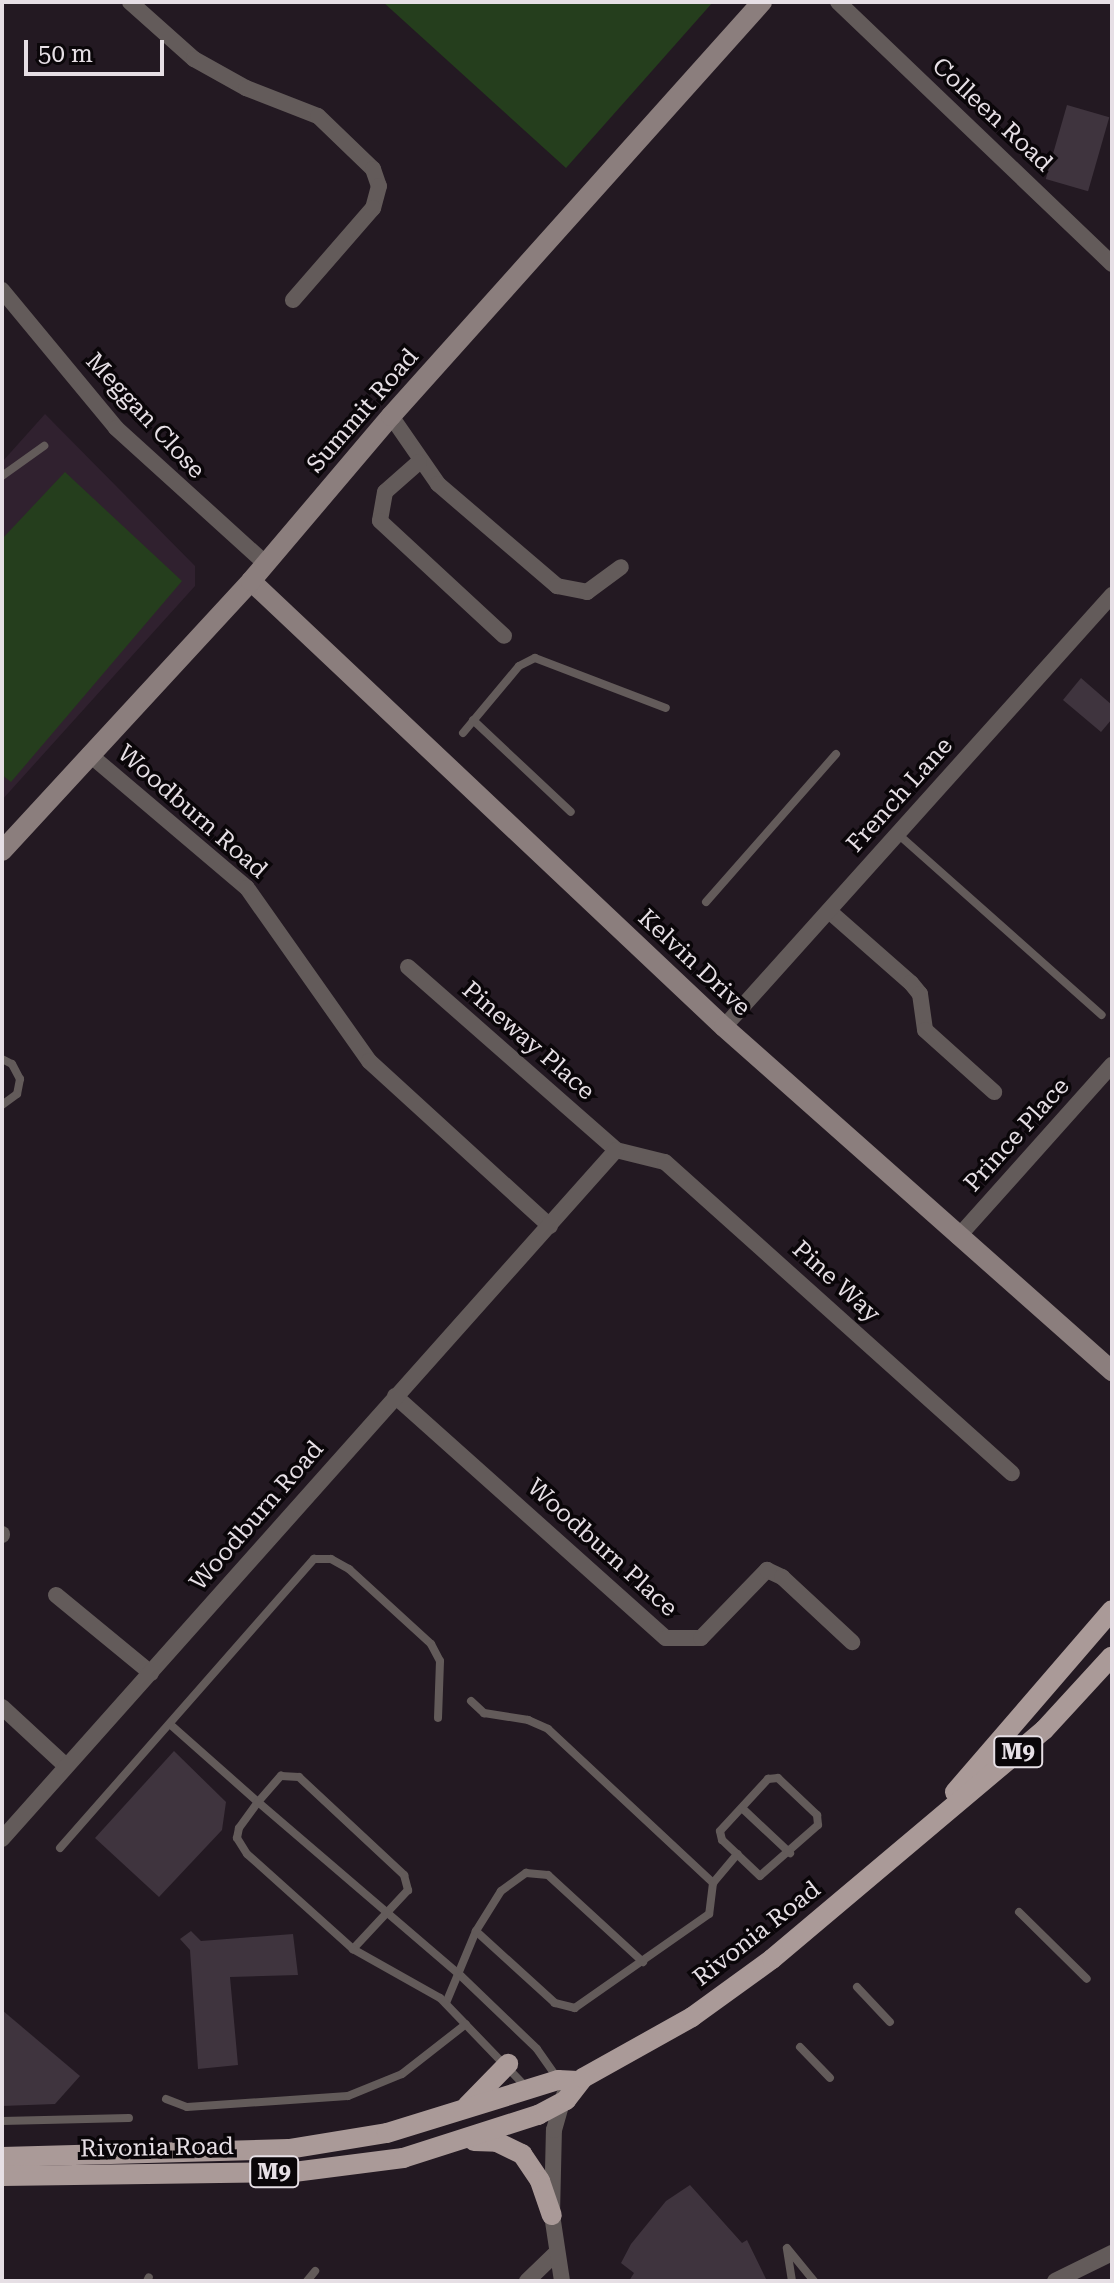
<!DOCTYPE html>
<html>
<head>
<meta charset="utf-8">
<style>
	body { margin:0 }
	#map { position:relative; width:1114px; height:2283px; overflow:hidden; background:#231922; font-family:"Roboto Serif",serif }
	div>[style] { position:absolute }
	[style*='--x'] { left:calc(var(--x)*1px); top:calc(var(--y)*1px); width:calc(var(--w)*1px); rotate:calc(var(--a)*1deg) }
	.built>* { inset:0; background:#30212f }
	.green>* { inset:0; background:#253e1d }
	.building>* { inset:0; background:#3f343e; transform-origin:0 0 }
	.lane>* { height:8px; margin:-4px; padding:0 4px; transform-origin:4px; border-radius:4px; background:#635b5a }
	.street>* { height:16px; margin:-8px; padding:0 8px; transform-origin:8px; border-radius:8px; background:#635b5a }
	.secondary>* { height:20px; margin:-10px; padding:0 10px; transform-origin:10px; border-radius:10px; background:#8b7e7d }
	.primary>* { height:20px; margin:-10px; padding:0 10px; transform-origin:10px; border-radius:10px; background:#aa9a98 }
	span { translate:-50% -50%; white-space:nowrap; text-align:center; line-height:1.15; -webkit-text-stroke:7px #0a0609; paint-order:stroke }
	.shield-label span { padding:2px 6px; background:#0a0609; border:2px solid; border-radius:6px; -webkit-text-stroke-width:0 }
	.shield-label { font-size:22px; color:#e6dfe5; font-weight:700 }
	.street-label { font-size:24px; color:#e6dfe5 }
	.frame { position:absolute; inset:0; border:4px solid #e6dfe5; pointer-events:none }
	.scale { position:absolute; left:24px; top:40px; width:140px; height:36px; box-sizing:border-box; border:4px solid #e6dfe5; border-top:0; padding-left:10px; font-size:24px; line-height:28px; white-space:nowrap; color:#e6dfe5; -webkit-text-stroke:6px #0a0609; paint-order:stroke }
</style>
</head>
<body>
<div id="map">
	<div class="built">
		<div style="clip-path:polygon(45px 414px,195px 566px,195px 586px,2px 800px,2px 462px)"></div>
	</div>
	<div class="green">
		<div style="clip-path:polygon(383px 2px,713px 2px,566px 168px)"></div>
		<div style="clip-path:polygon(65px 472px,182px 581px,11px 782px,2px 775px,2px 539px)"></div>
	</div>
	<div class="building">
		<div style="left:1067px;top:105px;width:44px;height:77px;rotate:16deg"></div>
		<div style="clip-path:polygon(1081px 678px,1112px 705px,1112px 719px,1101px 732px,1063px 700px)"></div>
		<div style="clip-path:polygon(174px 1751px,226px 1802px,222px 1830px,159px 1897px,95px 1838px)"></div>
		<div style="clip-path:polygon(191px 1931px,201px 1941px,293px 1934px,298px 1975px,230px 1977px,238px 2065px,198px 2069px,190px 1950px,180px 1939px)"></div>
		<div style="clip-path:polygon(2px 2010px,80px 2076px,55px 2104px,2px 2106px)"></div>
		<div style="clip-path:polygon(690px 2185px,742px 2243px,747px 2240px,767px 2281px,629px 2281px,634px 2273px,621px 2263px,631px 2244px,666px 2201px)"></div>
	</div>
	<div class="lane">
		<div style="--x:2;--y:476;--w:52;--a:-35.5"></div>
		<div style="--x:473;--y:720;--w:134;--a:43.2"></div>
		<div style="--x:463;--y:733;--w:87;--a:-50.1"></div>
		<div style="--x:519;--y:666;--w:18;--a:-27"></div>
		<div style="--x:535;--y:658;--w:140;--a:20.9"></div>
		<div style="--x:899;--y:835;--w:271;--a:41.6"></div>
		<div style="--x:706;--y:902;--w:197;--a:-48.7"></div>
		<div style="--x:2;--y:1059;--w:11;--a:27"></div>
		<div style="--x:12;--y:1064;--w:17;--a:62"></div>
		<div style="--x:20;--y:1079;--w:15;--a:101"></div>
		<div style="--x:17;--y:1094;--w:19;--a:144"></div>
		<div style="--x:471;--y:1701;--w:18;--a:43"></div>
		<div style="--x:484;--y:1713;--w:45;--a:9"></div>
		<div style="--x:528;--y:1720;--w:22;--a:24"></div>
		<div style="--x:548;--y:1729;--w:226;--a:43"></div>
		<div style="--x:713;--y:1883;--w:31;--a:97"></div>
		<div style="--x:709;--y:1914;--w:164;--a:145"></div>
		<div style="--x:575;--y:2008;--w:21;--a:-166"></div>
		<div style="--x:555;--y:2003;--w:107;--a:-137.7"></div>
		<div style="--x:172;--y:1726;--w:115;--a:41.5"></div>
		<div style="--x:258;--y:1802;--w:35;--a:-49"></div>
		<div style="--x:281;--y:1776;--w:18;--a:3"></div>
		<div style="--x:299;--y:1777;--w:144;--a:43"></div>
		<div style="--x:404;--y:1875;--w:16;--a:75"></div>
		<div style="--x:408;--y:1890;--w:81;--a:133"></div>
		<div style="--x:778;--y:1778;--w:54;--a:43.5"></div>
		<div style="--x:817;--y:1815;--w:10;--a:84"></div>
		<div style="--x:818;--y:1825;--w:77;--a:138.7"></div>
		<div style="--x:760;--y:1876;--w:52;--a:-136.5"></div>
		<div style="--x:722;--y:1840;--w:9;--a:-103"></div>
		<div style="--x:720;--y:1831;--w:71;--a:-47.3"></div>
		<div style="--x:768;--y:1779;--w:10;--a:-6"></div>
		<div style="--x:742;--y:1808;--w:66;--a:43.2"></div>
		<div style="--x:60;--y:1848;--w:385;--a:-48.7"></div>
		<div style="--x:314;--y:1559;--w:17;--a:0"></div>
		<div style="--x:331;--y:1559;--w:21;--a:29"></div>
		<div style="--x:349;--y:1569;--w:111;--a:42.4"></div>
		<div style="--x:431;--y:1644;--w:19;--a:62"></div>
		<div style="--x:440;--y:1661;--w:57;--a:92"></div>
		<div style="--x:713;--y:1883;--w:38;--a:-50"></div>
		<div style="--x:1019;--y:1912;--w:95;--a:44.6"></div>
		<div style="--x:857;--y:1987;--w:48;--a:46.7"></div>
		<div style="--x:446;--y:2003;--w:78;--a:-67.4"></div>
		<div style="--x:476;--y:1931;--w:47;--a:-58"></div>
		<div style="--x:501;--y:1891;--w:31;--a:-36"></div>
		<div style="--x:526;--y:1873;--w:22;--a:5"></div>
		<div style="--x:548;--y:1875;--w:129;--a:42.5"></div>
		<div style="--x:800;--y:2047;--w:43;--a:45.9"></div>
		<div style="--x:527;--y:2088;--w:125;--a:-134"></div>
		<div style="--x:440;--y:1998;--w:100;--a:-150.6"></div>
		<div style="--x:353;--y:1949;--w:142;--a:-138.1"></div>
		<div style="--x:247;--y:1854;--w:19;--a:-122"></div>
		<div style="--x:237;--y:1838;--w:10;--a:-79"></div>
		<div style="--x:239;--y:1828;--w:32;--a:-54"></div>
		<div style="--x:258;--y:1802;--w:267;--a:40.6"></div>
		<div style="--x:461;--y:1976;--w:105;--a:43.8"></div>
		<div style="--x:537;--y:2049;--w:37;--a:55"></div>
		<div style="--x:166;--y:2099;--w:22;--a:21"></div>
		<div style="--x:187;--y:2107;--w:161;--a:-3.9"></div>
		<div style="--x:348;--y:2096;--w:58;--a:-22.2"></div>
		<div style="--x:402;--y:2074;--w:81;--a:-38"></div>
		<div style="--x:2;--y:2121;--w:127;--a:-1.4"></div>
		<div style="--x:147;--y:2281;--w:4;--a:-63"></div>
		<div style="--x:307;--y:2281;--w:13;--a:-51"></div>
		<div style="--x:792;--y:2281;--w:33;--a:-99"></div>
		<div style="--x:787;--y:2248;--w:43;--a:50.7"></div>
	</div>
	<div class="street">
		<div style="--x:130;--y:2;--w:86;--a:41.7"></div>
		<div style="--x:194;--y:59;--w:60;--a:29.1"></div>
		<div style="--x:246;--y:88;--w:77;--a:21.3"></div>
		<div style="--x:318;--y:116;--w:76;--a:43.9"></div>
		<div style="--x:373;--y:169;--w:18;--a:71"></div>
		<div style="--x:379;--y:186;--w:23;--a:105"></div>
		<div style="--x:373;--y:208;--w:122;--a:131"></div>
		<div style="--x:838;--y:2;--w:379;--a:43.7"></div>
		<div style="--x:2;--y:290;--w:179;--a:50.4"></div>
		<div style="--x:116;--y:428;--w:201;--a:42.2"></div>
		<div style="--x:391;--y:416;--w:83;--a:55.3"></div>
		<div style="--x:438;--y:484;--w:157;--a:40.6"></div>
		<div style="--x:557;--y:586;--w:31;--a:11"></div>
		<div style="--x:587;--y:592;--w:42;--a:-36.3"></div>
		<div style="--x:419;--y:462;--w:45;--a:138.6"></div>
		<div style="--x:385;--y:492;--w:29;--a:100"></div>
		<div style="--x:380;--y:521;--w:169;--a:42.8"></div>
		<div style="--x:89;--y:754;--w:207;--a:40.3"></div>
		<div style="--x:247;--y:888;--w:212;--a:54.8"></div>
		<div style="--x:369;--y:1061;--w:245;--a:42.4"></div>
		<div style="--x:829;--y:911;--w:109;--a:41.3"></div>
		<div style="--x:911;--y:983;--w:14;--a:51"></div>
		<div style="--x:920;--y:994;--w:36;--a:82"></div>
		<div style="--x:925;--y:1030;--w:93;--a:41.9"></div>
		<div style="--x:408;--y:967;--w:277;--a:41.3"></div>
		<div style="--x:724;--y:1027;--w:581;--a:-48.07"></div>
		<div style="--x:616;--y:1150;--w:50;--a:13.8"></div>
		<div style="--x:665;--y:1162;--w:466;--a:41.9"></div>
		<div style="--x:958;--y:1237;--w:231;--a:-48.2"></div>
		<div style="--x:395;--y:1396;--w:363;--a:41.8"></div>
		<div style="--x:666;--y:1638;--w:35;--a:0"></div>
		<div style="--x:701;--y:1638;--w:95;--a:-45.9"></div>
		<div style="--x:767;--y:1570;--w:17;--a:25"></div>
		<div style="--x:782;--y:1577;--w:96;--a:42.9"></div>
		<div style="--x:2;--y:1534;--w:1;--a:90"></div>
		<div style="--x:56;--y:1595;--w:123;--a:39.4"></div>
		<div style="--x:2;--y:1707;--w:87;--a:42.7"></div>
		<div style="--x:2;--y:1839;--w:923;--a:-48.29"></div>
		<div style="--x:527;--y:2281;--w:40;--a:-44"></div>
		<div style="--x:562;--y:2281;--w:67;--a:-98.6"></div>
		<div style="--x:552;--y:2215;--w:85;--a:-88.7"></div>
		<div style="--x:554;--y:2130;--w:36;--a:-74"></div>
		<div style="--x:1055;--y:2281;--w:64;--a:-26.2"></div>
	</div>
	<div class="secondary">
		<div style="--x:251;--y:581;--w:650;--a:43.32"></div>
		<div style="--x:724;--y:1027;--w:519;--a:41.56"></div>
		<div style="--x:2;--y:851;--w:367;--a:-47.3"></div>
		<div style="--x:251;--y:581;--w:216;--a:-49.7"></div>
		<div style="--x:391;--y:416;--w:556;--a:-48.14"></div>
	</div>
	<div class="primary">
		<div style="--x:955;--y:1792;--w:240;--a:-49.2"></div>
		<div style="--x:467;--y:2106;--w:59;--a:-45.7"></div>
		<div style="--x:474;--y:2141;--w:23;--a:2"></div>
		<div style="--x:497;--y:2142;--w:28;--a:26"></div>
		<div style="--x:522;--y:2154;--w:32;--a:56"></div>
		<div style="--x:540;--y:2181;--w:36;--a:71"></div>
		<div style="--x:2;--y:2157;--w:287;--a:-1.6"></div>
		<div style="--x:289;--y:2149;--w:99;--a:-9.3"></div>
		<div style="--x:387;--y:2133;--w:179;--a:-17.2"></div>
		<div style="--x:558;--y:2080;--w:20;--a:3"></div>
		<div style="--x:2;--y:2176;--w:292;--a:-0.8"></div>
		<div style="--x:294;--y:2172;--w:110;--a:-7.3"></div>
		<div style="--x:403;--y:2158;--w:142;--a:-17.7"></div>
		<div style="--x:538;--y:2115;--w:32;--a:-28"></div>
		<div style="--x:566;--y:2100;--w:28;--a:-52"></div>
		<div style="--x:583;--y:2078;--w:125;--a:-29.2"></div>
		<div style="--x:692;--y:2017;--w:99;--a:-35.9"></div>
		<div style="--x:772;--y:1959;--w:356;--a:-40.1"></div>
		<div style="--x:1044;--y:1730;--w:100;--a:-47.4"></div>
	</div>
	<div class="shield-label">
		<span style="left:1018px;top:1752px">M9</span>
		<span style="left:274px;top:2172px">M9</span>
	</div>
	<div class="street-label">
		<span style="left:992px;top:115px;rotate:43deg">Colleen Road</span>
		<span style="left:363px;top:411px;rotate:-49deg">Summit Road</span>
		<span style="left:145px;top:416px;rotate:47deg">Meggan Close</span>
		<span style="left:900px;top:795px;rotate:-48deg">French Lane</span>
		<span style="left:192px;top:812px;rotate:41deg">Woodburn Road</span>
		<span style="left:694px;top:963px;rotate:43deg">Kelvin Drive</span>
		<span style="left:528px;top:1041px;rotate:41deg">Pineway Place</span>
		<span style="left:1017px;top:1135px;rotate:-48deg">Prince Place</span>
		<span style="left:836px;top:1282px;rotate:42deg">Pine Way</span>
		<span style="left:257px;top:1516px;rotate:-49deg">Woodburn Road</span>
		<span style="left:602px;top:1548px;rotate:42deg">Woodburn Place</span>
		<span style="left:757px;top:1934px;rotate:-38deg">Rivonia Road</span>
		<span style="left:157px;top:2148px;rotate:-1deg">Rivonia Road</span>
	</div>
	<div class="frame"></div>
	<div class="scale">50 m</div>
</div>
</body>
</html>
